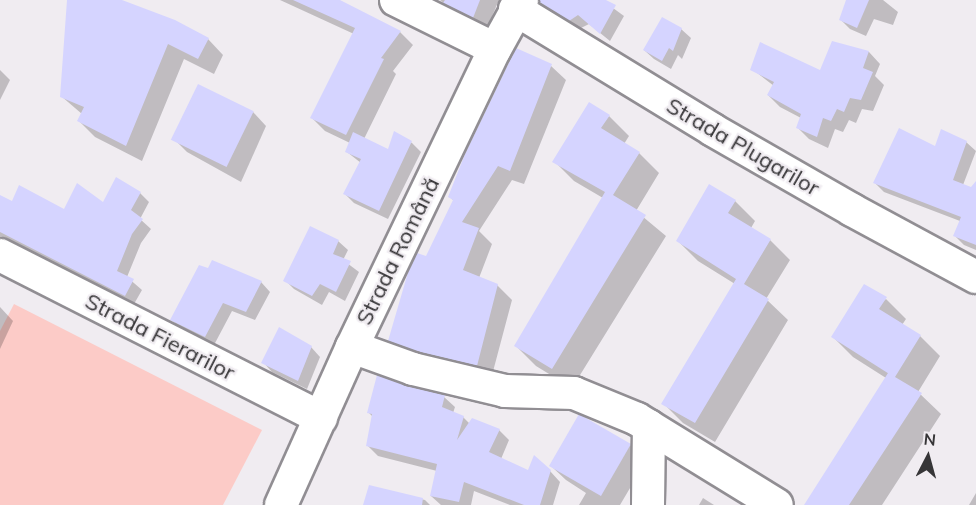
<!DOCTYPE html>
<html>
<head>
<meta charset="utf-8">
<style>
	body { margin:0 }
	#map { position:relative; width:976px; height:505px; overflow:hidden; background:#f0ecf1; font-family:Mulish,sans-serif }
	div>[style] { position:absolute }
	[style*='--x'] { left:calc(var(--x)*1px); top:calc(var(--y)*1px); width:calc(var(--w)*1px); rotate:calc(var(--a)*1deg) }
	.green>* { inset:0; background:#fccbc7 }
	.shadow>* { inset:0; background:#0003 }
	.building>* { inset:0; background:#d5d4ff; transform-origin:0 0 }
	.roads { filter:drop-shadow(2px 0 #918e93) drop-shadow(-2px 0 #918e93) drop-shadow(0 2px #918e93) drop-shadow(0 -2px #918e93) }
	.minor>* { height:32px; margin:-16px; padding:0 16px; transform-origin:16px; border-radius:16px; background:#fff }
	span { translate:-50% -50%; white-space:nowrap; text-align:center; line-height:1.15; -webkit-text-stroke:4.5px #f0ecf1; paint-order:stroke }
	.street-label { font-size:22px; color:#363537 }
	.north { position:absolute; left:898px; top:427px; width:60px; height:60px; -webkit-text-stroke:4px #f0ecf1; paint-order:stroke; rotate:6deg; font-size:16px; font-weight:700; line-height:24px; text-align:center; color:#363537 }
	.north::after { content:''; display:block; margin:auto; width:21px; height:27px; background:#363537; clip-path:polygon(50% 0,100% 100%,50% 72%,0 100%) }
</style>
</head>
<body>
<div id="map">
	<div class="green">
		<div style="clip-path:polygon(14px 304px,262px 430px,223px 505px,0 505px,0 331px)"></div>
	</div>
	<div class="shadow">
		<div style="clip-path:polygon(68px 0,119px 0,208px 39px,223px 55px,214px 74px,184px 59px,142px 161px,95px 137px,79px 121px,82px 114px,61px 96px)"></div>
		<div style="clip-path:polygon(280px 0,336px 0,400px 32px,413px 45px,393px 71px,396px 74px,364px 139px,389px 151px,395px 133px,412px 143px,421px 152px,388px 219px,354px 203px,345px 194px,361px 163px,347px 152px,350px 143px,325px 131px,312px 118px,354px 34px)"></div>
		<div style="clip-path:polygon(440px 0,499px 0,486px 30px,458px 16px)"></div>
		<div style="clip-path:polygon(558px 0,602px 0,624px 16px,610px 41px,589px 24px,579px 29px,561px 18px,552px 9px)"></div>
		<div style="clip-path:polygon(848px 0,883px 0,898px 12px,893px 25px,874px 19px,866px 36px,850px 29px,840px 19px)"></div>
		<div style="clip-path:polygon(681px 29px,691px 38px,682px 59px,678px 55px,671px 69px,654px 59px,644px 50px)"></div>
		<div style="clip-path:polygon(833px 43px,869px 52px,880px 64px,875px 76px,884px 85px,873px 111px,862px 109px,856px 123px,849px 120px,843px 132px,835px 129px,828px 148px,809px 139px,797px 127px,801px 118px,780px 107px,768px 95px,774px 86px,752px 69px,821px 72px)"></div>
		<div style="clip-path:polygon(517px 50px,551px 66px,566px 80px,524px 184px,512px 180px,479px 231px,492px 244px,479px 278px,497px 285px,512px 300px,491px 379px,404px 355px,390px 340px,454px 201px,450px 197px)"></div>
		<div style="clip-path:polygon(0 70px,10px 80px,0 100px)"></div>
		<div style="clip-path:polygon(253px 112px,266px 126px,241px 182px,187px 152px,174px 139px)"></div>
		<div style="clip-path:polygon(609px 116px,629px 136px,624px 144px,639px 153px,659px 173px,636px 211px,666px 236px,572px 388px,536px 366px,516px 346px,603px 198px,574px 181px,554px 161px)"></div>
		<div style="clip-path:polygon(966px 142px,976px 151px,963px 185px,976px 190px,976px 250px,964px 245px,955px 236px,960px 221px,884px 192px,875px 183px,936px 148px)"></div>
		<div style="clip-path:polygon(140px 193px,149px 202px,140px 219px,151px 229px,141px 243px,127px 277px,142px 290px,134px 304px,0 236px,0 197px,12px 203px,64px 211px,104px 204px)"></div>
		<div style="clip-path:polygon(735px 201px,755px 221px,751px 228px,770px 240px,790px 260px,766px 299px,788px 320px,715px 442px,683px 423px,663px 403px,735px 284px,698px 261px,678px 241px)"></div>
		<div style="clip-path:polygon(338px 241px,348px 250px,343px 260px,359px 272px,345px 301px,329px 292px,322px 305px,294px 289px,285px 280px)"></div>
		<div style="clip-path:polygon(261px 282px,270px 292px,255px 320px,232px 311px,214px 345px,181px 329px,172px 320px)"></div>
		<div style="clip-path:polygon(886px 299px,906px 319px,902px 325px,920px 336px,940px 356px,918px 392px,941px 414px,882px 505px,815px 505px,886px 378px,853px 357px,833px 337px)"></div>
		<div style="clip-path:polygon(0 307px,13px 321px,0 349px)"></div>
		<div style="clip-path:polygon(311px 347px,320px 357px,307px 389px,272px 372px,263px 362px)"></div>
		<div style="clip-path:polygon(444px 397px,455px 407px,453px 413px,463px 417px,470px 424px,499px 430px,509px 440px,501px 459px,529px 472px,550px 471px,560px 482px,553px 505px,510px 505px,474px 491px,471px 505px,441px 505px,431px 496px,437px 471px,378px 456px,368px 446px,373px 417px,369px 413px)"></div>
		<div style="clip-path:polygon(630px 445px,646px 461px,620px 505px,579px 505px,586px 493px,566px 480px,550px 465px)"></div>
		<div style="clip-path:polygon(370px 487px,425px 500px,430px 505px,365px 505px)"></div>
		<div style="clip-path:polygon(976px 493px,976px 505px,969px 505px)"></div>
		<div style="clip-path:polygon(703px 498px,714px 505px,699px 505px)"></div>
	</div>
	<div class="building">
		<div style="clip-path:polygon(67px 0,122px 0,175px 20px,209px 38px,198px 59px,168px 44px,126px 146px,77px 121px,84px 107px,60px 97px)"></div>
		<div style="clip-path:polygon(293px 0,340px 0,401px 31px,381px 58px,384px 59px,346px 135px,310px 118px,355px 28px)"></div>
		<div style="clip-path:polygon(445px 0,480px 0,473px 18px,443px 3px)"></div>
		<div style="clip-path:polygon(540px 0,606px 0,616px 5px,600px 34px,578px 15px,569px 21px,539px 3px)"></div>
		<div style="clip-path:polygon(846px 0,869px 0,857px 28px,839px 20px)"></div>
		<div style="clip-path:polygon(662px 17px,682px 28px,673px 51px,669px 48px,662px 61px,643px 50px)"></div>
		<div style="clip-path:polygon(832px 41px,869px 51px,863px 68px,873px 72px,861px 100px,850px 98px,844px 112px,837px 109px,831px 121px,823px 118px,817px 137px,796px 128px,801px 114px,767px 95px,774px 82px,750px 70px,760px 42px,820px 70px)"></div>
		<div style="clip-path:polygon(516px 48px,552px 64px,510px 171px,498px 166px,462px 222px,479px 228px,463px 270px,498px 284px,477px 366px,418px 352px,388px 341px,409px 269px,417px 253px,426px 256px,453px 200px,448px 197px,465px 154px)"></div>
		<div style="left:198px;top:84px;width:62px;height:62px;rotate:26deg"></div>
		<div style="clip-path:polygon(589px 102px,610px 115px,601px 128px,640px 152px,613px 195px,646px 215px,552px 369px,514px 346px,605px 192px,552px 162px)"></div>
		<div style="clip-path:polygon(899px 128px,935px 146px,941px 129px,967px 141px,953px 180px,971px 187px,976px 181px,976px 245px,953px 236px,961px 217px,873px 183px)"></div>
		<div style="clip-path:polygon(394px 131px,412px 141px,379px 211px,343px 194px,361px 159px,345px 152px,353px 132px,388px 149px)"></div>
		<div style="clip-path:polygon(116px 177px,141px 192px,131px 210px,143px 219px,132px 234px,117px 271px,134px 279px,125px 296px,0 232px,0 195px,12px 201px,19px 185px,64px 209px,77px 183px,103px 202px)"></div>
		<div style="clip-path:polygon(709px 184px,736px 200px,728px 213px,771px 239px,744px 284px,769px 299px,695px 423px,661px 404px,736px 279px,676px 241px)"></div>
		<div style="clip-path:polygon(310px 226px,339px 240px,333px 254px,351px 261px,336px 292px,320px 284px,312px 296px,283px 281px)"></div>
		<div style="clip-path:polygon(212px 260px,262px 281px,246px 312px,223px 303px,205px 337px,170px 320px,199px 265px,208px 268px)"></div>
		<div style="clip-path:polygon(864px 284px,887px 297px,879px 309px,921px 335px,895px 377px,922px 393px,849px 505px,804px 505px,888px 373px,894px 377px,831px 337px)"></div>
		<div style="clip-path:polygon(279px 327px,312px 346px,298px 381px,261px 363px)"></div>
		<div style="clip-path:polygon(377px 375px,445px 395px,442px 407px,464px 416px,457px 440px,472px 418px,500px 429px,489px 452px,528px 470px,534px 455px,551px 470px,540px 505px,524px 505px,464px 482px,459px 502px,430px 496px,437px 464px,366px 446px,372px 414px,367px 413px)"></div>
		<div style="left:579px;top:414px;width:60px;height:60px;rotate:30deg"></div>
		<div style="clip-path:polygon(369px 485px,423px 498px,422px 505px,363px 505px)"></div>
	</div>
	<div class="roads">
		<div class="minor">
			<div style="--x:396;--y:0;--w:110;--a:26.3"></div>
			<div style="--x:515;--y:9;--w:232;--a:31.4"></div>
			<div style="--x:713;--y:130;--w:160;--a:29.9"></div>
			<div style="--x:852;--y:210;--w:141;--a:28.4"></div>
			<div style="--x:0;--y:255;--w:360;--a:26.9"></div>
			<div style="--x:352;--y:347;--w:65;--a:19.8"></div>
			<div style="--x:413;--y:369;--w:95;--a:13.4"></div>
			<div style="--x:505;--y:391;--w:69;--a:1.7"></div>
			<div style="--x:574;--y:393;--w:68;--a:22.4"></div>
			<div style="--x:637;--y:419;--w:164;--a:31.6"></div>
			<div style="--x:281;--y:505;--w:173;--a:-65.8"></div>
			<div style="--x:352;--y:347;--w:331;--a:-64.4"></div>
			<div style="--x:495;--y:49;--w:56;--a:-61.1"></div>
			<div style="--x:648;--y:505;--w:79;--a:-89.3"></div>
		</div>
	</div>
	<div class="street-label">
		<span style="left:743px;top:147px;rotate:30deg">Strada Plugarilor</span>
		<span style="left:398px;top:251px;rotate:-64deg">Strada Română</span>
		<span style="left:160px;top:337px;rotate:27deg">Strada Fierarilor</span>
	</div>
	<div class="north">N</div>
</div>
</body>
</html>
